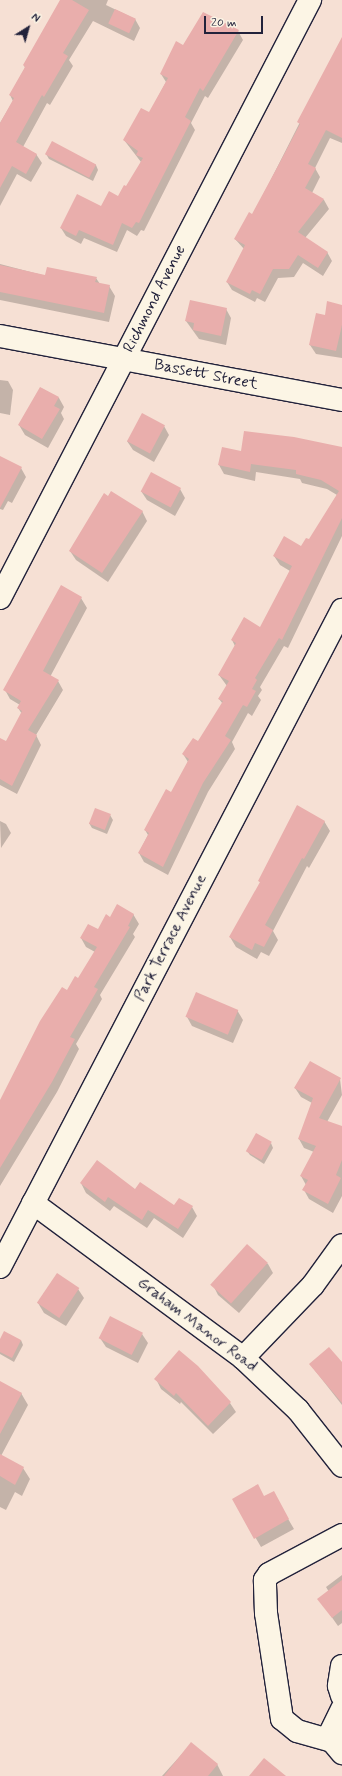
<!DOCTYPE html>
<html>
<head>
<meta charset="utf-8">
<style>
	body { margin:0 }
	#map { position:relative; width:342px; height:1776px; overflow:hidden; background:#f6e0d4; font-family:Mynerve,sans-serif }
	div>[style] { position:absolute }
	[style*='--x'] { left:calc(var(--x)*1px); top:calc(var(--y)*1px); width:calc(var(--w)*1px); rotate:calc(var(--a)*1deg) }
	.shadow>* { inset:0; background:#0003 }
	.building>* { inset:0; background:#e9aeac; transform-origin:0 0 }
	.roads { filter:drop-shadow(1px 0 #22223b) drop-shadow(-1px 0 #22223b) drop-shadow(0 1px #22223b) drop-shadow(0 -1px #22223b) }
	.minor>* { height:22px; margin:-11px; padding:0 11px; transform-origin:11px; border-radius:11px; background:#fcf5e5 }
	span { translate:-50% -50%; white-space:nowrap; text-align:center; line-height:1.15; -webkit-text-stroke:3px #fcf5e5; paint-order:stroke }
	.street-label { font-size:16px; color:#22223b }
	.north { position:absolute; left:8px; top:8px; width:40px; height:40px; -webkit-text-stroke:3px #fcf5e5; paint-order:stroke; rotate:37deg; font-size:11px; font-weight:700; line-height:16px; text-align:center; color:#22223b }
	.north::after { content:''; display:block; margin:auto; width:14px; height:18px; background:#22223b; clip-path:polygon(50% 0,100% 100%,50% 72%,0 100%) }
	.scale { position:absolute; left:204px; top:16px; width:59px; height:18px; box-sizing:border-box; border:2px solid #22223b; border-top:0; padding-left:5px; font-size:12px; line-height:14px; white-space:nowrap; color:#22223b; -webkit-text-stroke:3px #fcf5e5; paint-order:stroke }
</style>
</head>
<body>
<div id="map">
	<div class="shadow">
		<div style="clip-path:polygon(61px 0,108px 0,106px 5px,135px 19px,140px 28px,134px 41px,93px 21px,69px 60px,73px 66px,50px 105px,47px 103px,23px 147px,36px 154px,42px 163px,31px 182px,17px 174px,0 206px,0 123px,13px 101px,10px 95px,25px 68px,24px 65px)"></div>
		<div style="clip-path:polygon(217px 19px,238px 31px,243px 40px,208px 98px,205px 96px,191px 123px,195px 130px,144px 231px,141px 230px,137px 236px,127px 230px,117px 252px,84px 238px,81px 244px,66px 236px,61px 228px,118px 197px,127px 188px,141px 162px,124px 140px,149px 114px,166px 82px,161px 74px,184px 46px)"></div>
		<div style="clip-path:polygon(342px 39px,342px 143px,330px 138px,315px 168px,320px 177px,312px 193px,324px 200px,329px 209px,305px 238px,327px 252px,332px 261px,323px 276px,303px 263px,294px 277px,278px 278px,265px 302px,257px 298px,255px 302px,232px 290px,227px 282px,244px 249px,235px 239px,253px 215px)"></div>
		<div style="clip-path:polygon(53px 143px,96px 165px,98px 170px,93px 181px,49px 159px,46px 154px)"></div>
		<div style="clip-path:polygon(0 264px,46px 276px,96px 278px,100px 284px,109px 286px,115px 296px,109px 322px,0 300px)"></div>
		<div style="clip-path:polygon(342px 306px,342px 358px,316px 354px,310px 345px,325px 316px)"></div>
		<div style="clip-path:polygon(226px 309px,231px 318px,226px 345px,199px 339px,186px 321px)"></div>
		<div style="clip-path:polygon(0 380px,8px 381px,13px 390px,10px 415px,0 413px)"></div>
		<div style="clip-path:polygon(41px 388px,59px 398px,64px 407px,61px 413px,64px 419px,48px 448px,25px 435px,19px 425px)"></div>
		<div style="clip-path:polygon(164px 426px,169px 435px,154px 462px,133px 450px,127px 441px)"></div>
		<div style="clip-path:polygon(342px 448px,342px 536px,288px 648px,284px 646px,260px 687px,262px 690px,258px 696px,261px 700px,252px 716px,248px 713px,232px 742px,235px 749px,208px 792px,168px 875px,144px 862px,139px 853px,148px 835px,145px 830px,172px 793px,188px 762px,183px 754px,198px 742px,223px 704px,219px 699px,227px 686px,219px 675px,235px 646px,232px 640px,261px 628px,290px 571px,280px 565px,274px 556px,302px 547px,309px 541px,337px 495px,327px 489px,302px 483px,300px 479px,256px 472px,255px 481px,224px 474px,219px 465px,242px 452px)"></div>
		<div style="clip-path:polygon(0 461px,21px 468px,26px 477px,12px 503px,8px 501px,3px 510px,0 509px)"></div>
		<div style="clip-path:polygon(180px 489px,185px 498px,175px 516px,147px 500px,141px 491px)"></div>
		<div style="clip-path:polygon(142px 511px,147px 521px,108px 582px,76px 560px,70px 551px)"></div>
		<div style="clip-path:polygon(62px 587px,81px 598px,87px 608px,50px 677px,58px 681px,63px 690px,36px 735px,41px 745px,17px 794px,0 785px,0 739px,6px 742px,22px 714px,18px 708px,20px 705px,10px 699px,5px 690px)"></div>
		<div style="clip-path:polygon(110px 815px,113px 820px,107px 834px,92px 828px,89px 823px)"></div>
		<div style="clip-path:polygon(0 821px,6px 824px,11px 833px,1px 848px)"></div>
		<div style="clip-path:polygon(324px 821px,330px 831px,309px 868px,307px 866px,273px 931px,278px 940px,269px 956px,261px 952px,257px 959px,236px 947px,230px 937px,261px 883px,259px 881px)"></div>
		<div style="clip-path:polygon(133px 914px,139px 924px,133px 934px,135px 937px,100px 995px,102px 999px,76px 1044px,79px 1049px,57px 1092px,0 1186px,0 1102px,67px 991px,79px 979px,95px 952px,86px 947px,81px 938px)"></div>
		<div style="clip-path:polygon(237px 1010px,243px 1020px,233px 1043px,192px 1026px,187px 1017px)"></div>
		<div style="clip-path:polygon(340px 1079px,342px 1095px,327px 1122px,342px 1128px,342px 1196px,333px 1213px,309px 1199px,304px 1190px,306px 1185px,301px 1176px,314px 1152px,304px 1148px,299px 1139px,312px 1103px,301px 1097px,295px 1088px)"></div>
		<div style="clip-path:polygon(271px 1143px,273px 1148px,264px 1164px,250px 1155px,247px 1151px)"></div>
		<div style="clip-path:polygon(81px 1183px,135px 1190px,174px 1207px,192px 1207px,197px 1216px,183px 1238px,154px 1218px,147px 1228px,114px 1206px,110px 1211px,86px 1193px)"></div>
		<div style="clip-path:polygon(247px 1246px,268px 1264px,273px 1273px,239px 1313px,218px 1295px,213px 1285px)"></div>
		<div style="clip-path:polygon(57px 1275px,78px 1289px,84px 1298px,66px 1326px,44px 1313px,38px 1303px)"></div>
		<div style="clip-path:polygon(142px 1334px,148px 1343px,138px 1363px,106px 1347px,100px 1338px)"></div>
		<div style="clip-path:polygon(21px 1340px,23px 1345px,14px 1362px,0 1354px,0 1341px)"></div>
		<div style="clip-path:polygon(342px 1363px,342px 1405px,310px 1364px)"></div>
		<div style="clip-path:polygon(156px 1379px,230px 1403px,236px 1412px,213px 1434px,181px 1402px,180px 1404px,161px 1389px)"></div>
		<div style="clip-path:polygon(0 1385px,21px 1393px,28px 1405px,1px 1456px,23px 1468px,30px 1479px,22px 1496px,15px 1492px,6px 1510px,0 1507px)"></div>
		<div style="clip-path:polygon(273px 1493px,294px 1529px,261px 1547px,233px 1499px,264px 1497px)"></div>
		<div style="clip-path:polygon(342px 1575px,342px 1623px,338px 1626px,319px 1599px,329px 1592px,326px 1587px)"></div>
		<div style="clip-path:polygon(191px 1744px,217px 1764px,223px 1776px,162px 1776px)"></div>
	</div>
	<div class="building">
		<div style="clip-path:polygon(60px 0,72px 0,89px 10px,63px 53px,68px 56px,44px 97px,42px 95px,16px 142px,37px 154px,26px 174px,12px 166px,0 188px,0 123px,14px 98px,9px 95px,25px 67px,23px 65px)"></div>
		<div style="left:115px;top:9px;width:23px;height:16px;rotate:25deg"></div>
		<div style="clip-path:polygon(203px 12px,239px 30px,203px 91px,200px 88px,185px 117px,191px 121px,139px 223px,136px 222px,132px 228px,122px 223px,113px 245px,79px 230px,76px 236px,60px 228px,77px 194px,101px 206px,109px 191px,118px 196px,124px 185px,126px 186px,143px 158px,136px 155px,138px 151px,123px 140px,141px 108px,149px 112px,168px 78px,160px 74px,176px 41px,183px 45px)"></div>
		<div style="clip-path:polygon(342px 37px,342px 138px,326px 130px,308px 164px,316px 168px,305px 188px,324px 199px,298px 232px,328px 252px,318px 268px,298px 255px,289px 269px,273px 269px,260px 294px,252px 290px,250px 294px,226px 282px,245px 245px,234px 239px,249px 212px,252px 214px,279px 164px,300px 124px,297px 122px)"></div>
		<div style="left:52px;top:141px;width:50px;height:15px;rotate:28deg"></div>
		<div style="clip-path:polygon(0 265px,45px 275px,47px 267px,97px 277px,95px 282px,110px 285px,104px 313px,0 292px)"></div>
		<div style="clip-path:polygon(190px 300px,227px 308px,221px 336px,193px 330px,194px 323px,185px 321px)"></div>
		<div style="clip-path:polygon(327px 301px,342px 305px,342px 325px,336px 351px,309px 345px,316px 313px,325px 315px)"></div>
		<div style="clip-path:polygon(40px 387px,59px 397px,54px 406px,60px 409px,42px 439px,18px 425px)"></div>
		<div style="left:142px;top:413px;width:26px;height:32px;rotate:28deg"></div>
		<div style="clip-path:polygon(244px 431px,294px 437px,342px 447px,342px 518px,282px 640px,279px 638px,255px 678px,257px 680px,252px 689px,256px 691px,247px 707px,243px 705px,225px 736px,231px 740px,203px 783px,163px 867px,138px 853px,149px 833px,144px 830px,166px 789px,171px 792px,189px 759px,182px 754px,193px 738px,198px 741px,223px 701px,218px 699px,229px 681px,218px 675px,236px 643px,231px 640px,244px 617px,260px 627px,292px 566px,273px 556px,284px 536px,301px 546px,306px 538px,309px 539px,339px 491px,321px 480px,296px 474px,296px 470px,251px 464px,250px 472px,218px 465px,222px 447px,241px 451px)"></div>
		<div style="clip-path:polygon(0 456px,22px 467px,0 508px)"></div>
		<div style="left:151px;top:472px;width:34px;height:22px;rotate:28deg"></div>
		<div style="clip-path:polygon(111px 491px,143px 511px,102px 573px,69px 551px,104px 493px,108px 496px)"></div>
		<div style="clip-path:polygon(61px 585px,82px 597px,43px 671px,59px 680px,28px 730px,37px 735px,12px 786px,0 779px,0 738px,6px 741px,22px 711px,17px 708px,21px 701px,3px 690px)"></div>
		<div style="clip-path:polygon(297px 805px,325px 821px,304px 859px,302px 858px,265px 925px,273px 930px,264px 947px,255px 943px,252px 950px,229px 937px,260px 882px,258px 881px)"></div>
		<div style="left:95px;top:808px;width:17px;height:17px;rotate:21deg"></div>
		<div style="clip-path:polygon(117px 904px,134px 914px,128px 926px,130px 927px,94px 987px,98px 989px,70px 1037px,75px 1039px,52px 1082px,0 1168px,0 1100px,40px 1021px,62px 987px,67px 990px,75px 976px,78px 978px,97px 947px,80px 938px,88px 924px,98px 929px,106px 914px,110px 917px)"></div>
		<div style="left:196px;top:992px;width:46px;height:27px;rotate:23deg"></div>
		<div style="clip-path:polygon(310px 1061px,341px 1078px,319px 1118px,342px 1126px,342px 1160px,336px 1175px,341px 1178px,328px 1204px,302px 1190px,308px 1180px,300px 1176px,316px 1146px,298px 1139px,313px 1098px,294px 1088px)"></div>
		<div style="left:256px;top:1133px;width:18px;height:21px;rotate:29deg"></div>
		<div style="clip-path:polygon(97px 1160px,135px 1189px,140px 1182px,174px 1205px,179px 1198px,193px 1206px,178px 1229px,148px 1210px,142px 1220px,108px 1197px,105px 1202px,80px 1183px)"></div>
		<div style="left:247px;top:1244px;width:28px;height:55px;rotate:42deg"></div>
		<div style="left:57px;top:1273px;width:27px;height:36px;rotate:34deg"></div>
		<div style="left:110px;top:1316px;width:37px;height:25px;rotate:27deg"></div>
		<div style="clip-path:polygon(4px 1331px,21px 1340px,12px 1358px,0 1352px,0 1339px)"></div>
		<div style="clip-path:polygon(329px 1347px,342px 1362px,342px 1403px,309px 1364px)"></div>
		<div style="clip-path:polygon(179px 1350px,198px 1366px,231px 1402px,208px 1426px,176px 1393px,174px 1396px,154px 1379px)"></div>
		<div style="clip-path:polygon(0 1381px,22px 1393px,0 1434px)"></div>
		<div style="clip-path:polygon(0 1454px,24px 1467px,15px 1485px,0 1476px)"></div>
		<div style="clip-path:polygon(258px 1484px,264px 1496px,274px 1491px,289px 1519px,254px 1539px,232px 1499px)"></div>
		<div style="clip-path:polygon(342px 1580px,342px 1610px,332px 1618px,317px 1599px)"></div>
		<div style="clip-path:polygon(191px 1742px,218px 1764px,208px 1776px,164px 1776px)"></div>
		<div style="clip-path:polygon(264px 1758px,286px 1776px,249px 1776px)"></div>
	</div>
	<div class="roads">
		<div class="minor">
			<div style="--x:0;--y:336;--w:348;--a:10.6"></div>
			<div style="--x:0;--y:598;--w:674;--a:-62.6"></div>
			<div style="--x:33;--y:1203;--w:261;--a:36.4"></div>
			<div style="--x:243;--y:1358;--w:76;--a:43.4"></div>
			<div style="--x:298;--y:1410;--w:71;--a:51.8"></div>
			<div style="--x:0;--y:1267;--w:741;--a:-62.5"></div>
			<div style="--x:243;--y:1358;--w:101;--a:-46.2"></div>
			<div style="--x:313;--y:1285;--w:49;--a:-54.1"></div>
			<div style="--x:342;--y:1666;--w:20;--a:99"></div>
			<div style="--x:339;--y:1686;--w:10;--a:73"></div>
			<div style="--x:342;--y:1709;--w:25;--a:116"></div>
			<div style="--x:331;--y:1732;--w:9;--a:84"></div>
			<div style="--x:332;--y:1741;--w:16;--a:50"></div>
			<div style="--x:332;--y:1741;--w:36;--a:-164"></div>
			<div style="--x:297;--y:1731;--w:19;--a:-141"></div>
			<div style="--x:282;--y:1719;--w:107;--a:-98.6"></div>
			<div style="--x:266;--y:1613;--w:33;--a:-92"></div>
			<div style="--x:265;--y:1580;--w:7;--a:-56"></div>
			<div style="--x:269;--y:1574;--w:83;--a:-28.1"></div>
		</div>
	</div>
	<div class="street-label">
		<span style="left:155px;top:299px;rotate:-63deg">Richmond Avenue</span>
		<span style="left:206px;top:375px;rotate:11deg">Bassett Street</span>
		<span style="left:171px;top:938px;rotate:-63deg">Park Terrace Avenue</span>
		<span style="left:197px;top:1325px;rotate:37deg">Graham Manor Road</span>
	</div>
	<div class="north">N</div>
	<div class="scale">20 m</div>
</div>
</body>
</html>
